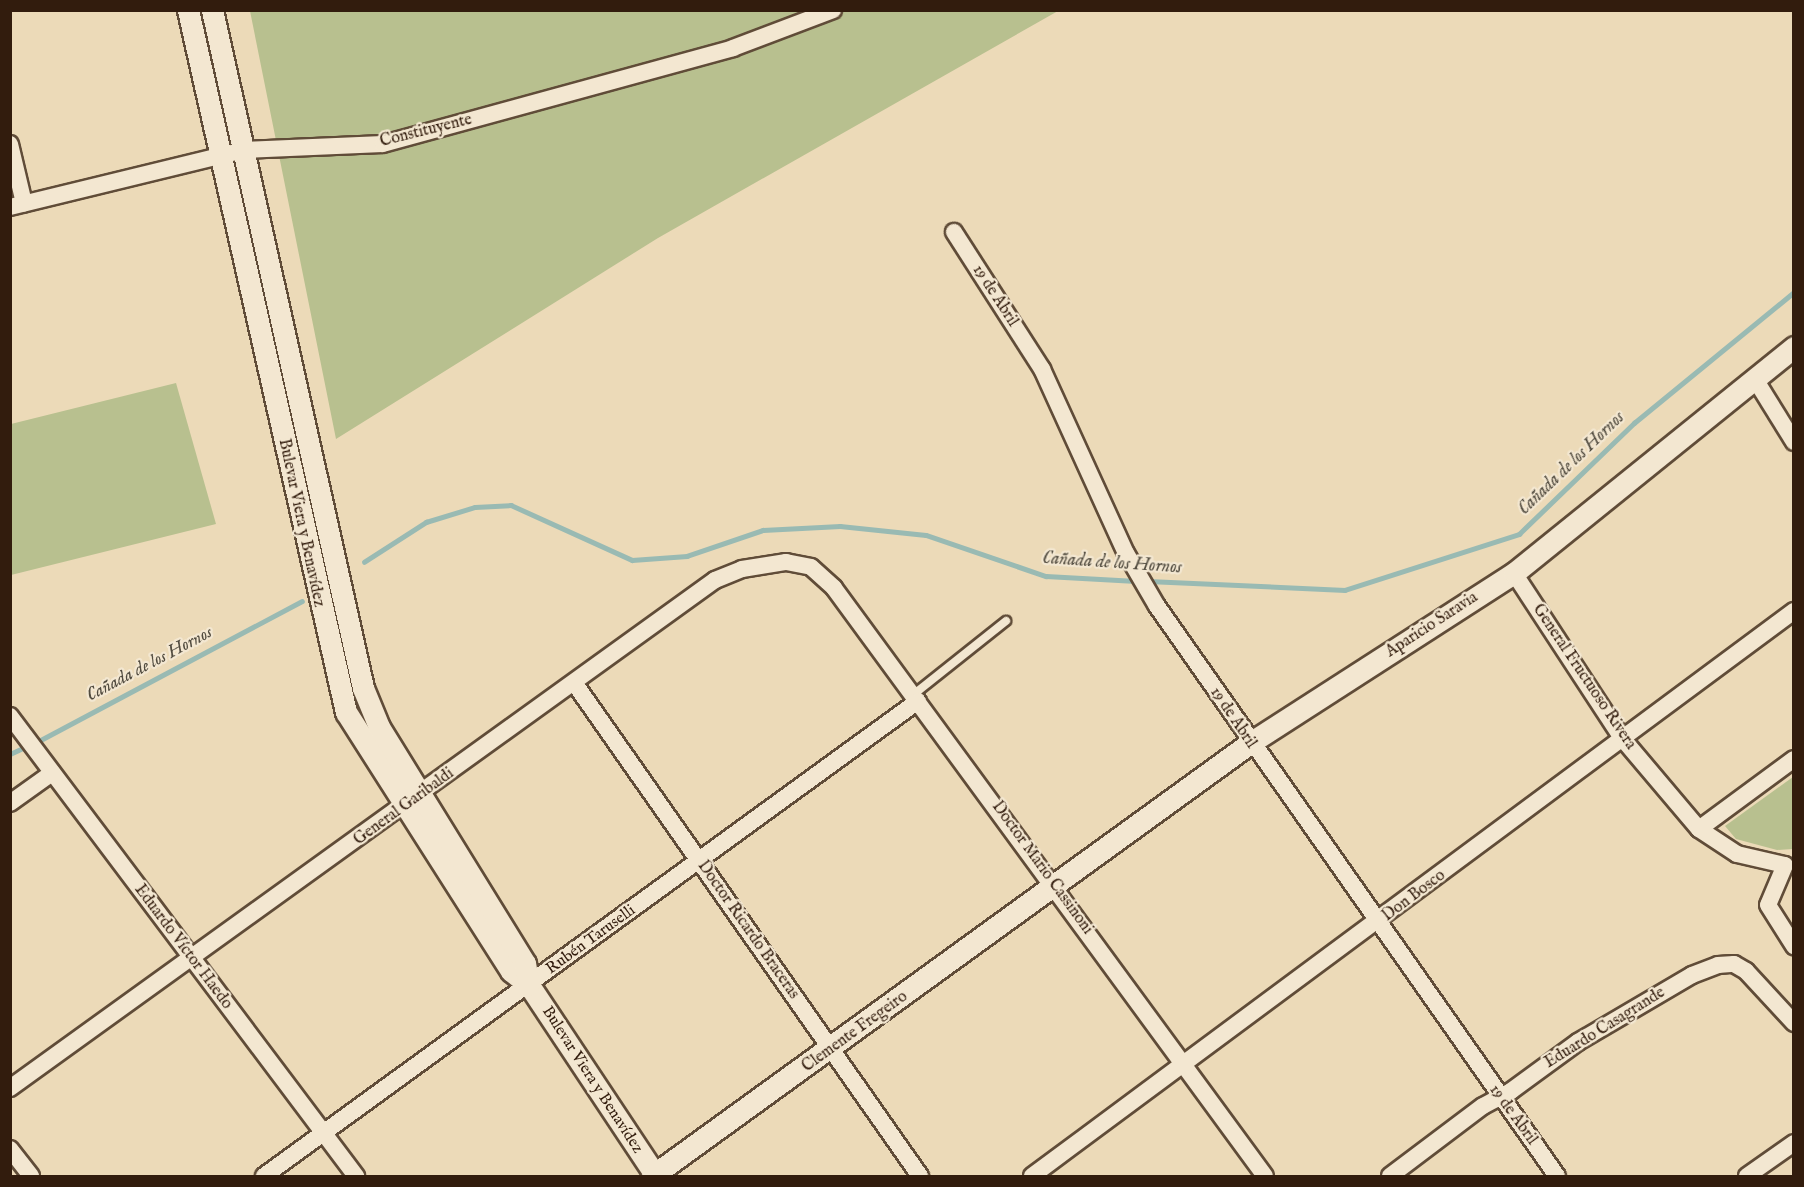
<!DOCTYPE html>
<html>
<head>
<meta charset="utf-8">
<style>
	body { margin:0 }
	#map { position:relative; width:1804px; height:1187px; overflow:hidden; background:#ecdab8; font-family:"IM FELL English",serif }
	div>[style] { position:absolute }
	[style*='--x'] { left:calc(var(--x)*1px); top:calc(var(--y)*1px); width:calc(var(--w)*1px); rotate:calc(var(--a)*1deg) }
	.green>* { inset:0; background:#b8c08f }
	.stream>* { height:4.5px; margin:-2.25px; padding:0 2.25px; transform-origin:2.25px; border-radius:2.25px; background:#99bab3 }
	.roads { filter:drop-shadow(2px 0 #604c38) drop-shadow(-2px 0 #604c38) drop-shadow(0 2px #604c38) drop-shadow(0 -2px #604c38) }
	.service>* { height:8px; margin:-4px; padding:0 4px; transform-origin:4px; border-radius:4px; background:#f3e7d1 }
	.minor>* { height:16px; margin:-8px; padding:0 8px; transform-origin:8px; border-radius:8px; background:#f3e7d1 }
	.tertiary>* { height:21px; margin:-10.5px; padding:0 10.5px; transform-origin:10.5px; border-radius:10.5px; background:#f3e7d1 }
	span { translate:-50% -50%; white-space:nowrap; text-align:center; line-height:1.15; -webkit-text-stroke:4.5px #f3e7d1; paint-order:stroke }
	.street-label { font-size:16px; color:#321c0d }
	.water-label { font-size:18px; color:#514b3f; font-style:italic }
	.frame { position:absolute; inset:0; border:12px solid #321c0d; pointer-events:none }
</style>
</head>
<body>
<div id="map">
	<div class="green">
		<div style="clip-path:polygon(250px 11px,1058px 11px,658px 238px,336px 439px)"></div>
		<div style="clip-path:polygon(176px 383px,216px 524px,11px 575px,11px 424px)"></div>
		<div style="clip-path:polygon(1793px 777px,1793px 849px,1777px 850px,1736px 839px,1725px 826px)"></div>
	</div>
	<div class="stream">
		<div style="--x:364;--y:562;--w:74;--a:-32.8"></div>
		<div style="--x:426;--y:522;--w:51;--a:-17"></div>
		<div style="--x:475;--y:507;--w:36;--a:-3"></div>
		<div style="--x:511;--y:505;--w:133;--a:24.4"></div>
		<div style="--x:632;--y:560;--w:55;--a:-4.2"></div>
		<div style="--x:687;--y:556;--w:80;--a:-18.9"></div>
		<div style="--x:763;--y:530;--w:77;--a:-3"></div>
		<div style="--x:840;--y:526;--w:86;--a:6"></div>
		<div style="--x:926;--y:535;--w:127;--a:18.9"></div>
		<div style="--x:1046;--y:576;--w:90;--a:3.2"></div>
		<div style="--x:1148;--y:581;--w:197;--a:2.6"></div>
		<div style="--x:1345;--y:590;--w:183;--a:-17.8"></div>
		<div style="--x:1519;--y:534;--w:160;--a:-44"></div>
		<div style="--x:1634;--y:423;--w:207;--a:-39.3"></div>
		<div style="--x:35;--y:743;--w:302;--a:-28"></div>
		<div style="--x:10;--y:754;--w:19;--a:-25"></div>
	</div>
	<div class="roads">
		<div class="service">
			<div style="--x:913;--y:695;--w:119;--a:-38.5"></div>
		</div>
		<div class="minor">
			<div style="--x:10;--y:144;--w:61;--a:76.7"></div>
			<div style="--x:10;--y:207;--w:240;--a:-13.7"></div>
			<div style="--x:243;--y:150;--w:140;--a:-2.5"></div>
			<div style="--x:383;--y:144;--w:363;--a:-15.3"></div>
			<div style="--x:733;--y:48;--w:107;--a:-20.8"></div>
			<div style="--x:954;--y:232;--w:163;--a:57.3"></div>
			<div style="--x:1042;--y:369;--w:202;--a:65.5"></div>
			<div style="--x:1126;--y:553;--w:61;--a:59.7"></div>
			<div style="--x:1157;--y:606;--w:696;--a:54.94"></div>
			<div style="--x:1755;--y:379;--w:74;--a:58.2"></div>
			<div style="--x:1514;--y:573;--w:197;--a:56.8"></div>
			<div style="--x:1622;--y:738;--w:119;--a:49.8"></div>
			<div style="--x:1699;--y:829;--w:45;--a:33.3"></div>
			<div style="--x:1737;--y:854;--w:49;--a:12.9"></div>
			<div style="--x:1785;--y:865;--w:43;--a:113"></div>
			<div style="--x:1768;--y:905;--w:49;--a:57.6"></div>
			<div style="--x:575;--y:684;--w:601;--a:54.96"></div>
			<div style="--x:10;--y:716;--w:576;--a:53.05"></div>
			<div style="--x:10;--y:803;--w:52;--a:-35.5"></div>
			<div style="--x:1699;--y:829;--w:118;--a:-36.4"></div>
			<div style="--x:10;--y:1088;--w:869;--a:-35.78"></div>
			<div style="--x:715;--y:580;--w:29;--a:-22"></div>
			<div style="--x:742;--y:569;--w:45;--a:-9"></div>
			<div style="--x:786;--y:562;--w:25;--a:11"></div>
			<div style="--x:811;--y:567;--w:31;--a:42"></div>
			<div style="--x:834;--y:588;--w:729;--a:53.76"></div>
			<div style="--x:10;--y:1149;--w:34;--a:52"></div>
			<div style="--x:264;--y:1176;--w:808;--a:-35.99"></div>
			<div style="--x:1032;--y:1176;--w:949;--a:-36.56"></div>
			<div style="--x:1390;--y:1176;--w:116;--a:-37"></div>
			<div style="--x:1483;--y:1106;--w:32;--a:-28"></div>
			<div style="--x:1511;--y:1091;--w:83;--a:-36.2"></div>
			<div style="--x:1578;--y:1042;--w:132;--a:-30.4"></div>
			<div style="--x:1692;--y:975;--w:28;--a:-21"></div>
			<div style="--x:1718;--y:965;--w:16;--a:-4"></div>
			<div style="--x:1734;--y:964;--w:14;--a:30"></div>
			<div style="--x:1746;--y:971;--w:71;--a:47.3"></div>
			<div style="--x:1747;--y:1176;--w:57;--a:-35.1"></div>
		</div>
		<div class="tertiary">
			<div style="--x:188;--y:10;--w:720;--a:77.32"></div>
			<div style="--x:346;--y:712;--w:307;--a:57.5"></div>
			<div style="--x:511;--y:971;--w:23;--a:38"></div>
			<div style="--x:529;--y:985;--w:229;--a:56.4"></div>
			<div style="--x:212;--y:10;--w:695;--a:77.44"></div>
			<div style="--x:363;--y:688;--w:42;--a:67.7"></div>
			<div style="--x:379;--y:727;--w:278;--a:58.3"></div>
			<div style="--x:525;--y:963;--w:22;--a:80"></div>
			<div style="--x:652;--y:1176;--w:738;--a:-35.91"></div>
			<div style="--x:1250;--y:743;--w:314;--a:-32.8"></div>
			<div style="--x:1514;--y:573;--w:360;--a:-38.9"></div>
		</div>
	</div>
	<div class="street-label">
		<span style="left:426px;top:131px;rotate:-14deg">Constituyente</span>
		<span style="left:995px;top:296px;rotate:57deg">19 de Abril</span>
		<span style="left:301px;top:523px;rotate:78deg">Bulevar Viera y Benavídez</span>
		<span style="left:1432px;top:625px;rotate:-33deg">Aparicio Saravia</span>
		<span style="left:1584px;top:677px;rotate:56deg">General Fructuoso Rivera</span>
		<span style="left:1233px;top:718px;rotate:56deg">19 de Abril</span>
		<span style="left:404px;top:807px;rotate:-36deg">General Garibaldi</span>
		<span style="left:1042px;top:868px;rotate:54deg">Doctor Mario Cassinoni</span>
		<span style="left:1414px;top:896px;rotate:-37deg">Don Bosco</span>
		<span style="left:748px;top:930px;rotate:55deg">Doctor Ricardo Braceras</span>
		<span style="left:591px;top:940px;rotate:-36deg">Rubén Taruselli</span>
		<span style="left:183px;top:947px;rotate:53deg">Eduardo Víctor Haedo</span>
		<span style="left:1605px;top:1028px;rotate:-32deg">Eduardo Casagrande</span>
		<span style="left:855px;top:1032px;rotate:-36deg">Clemente Fregeiro</span>
		<span style="left:592px;top:1080px;rotate:57deg">Bulevar Viera y Benavídez</span>
		<span style="left:1513px;top:1115px;rotate:54deg">19 de Abril</span>
	</div>
	<div class="water-label">
		<span style="left:1572px;top:464px;rotate:-44deg">Cañada de los Hornos</span>
		<span style="left:1112px;top:564px;rotate:4deg">Cañada de los Hornos</span>
		<span style="left:150px;top:665px;rotate:-28deg">Cañada de los Hornos</span>
	</div>
	<div class="frame"></div>
</div>
</body>
</html>
